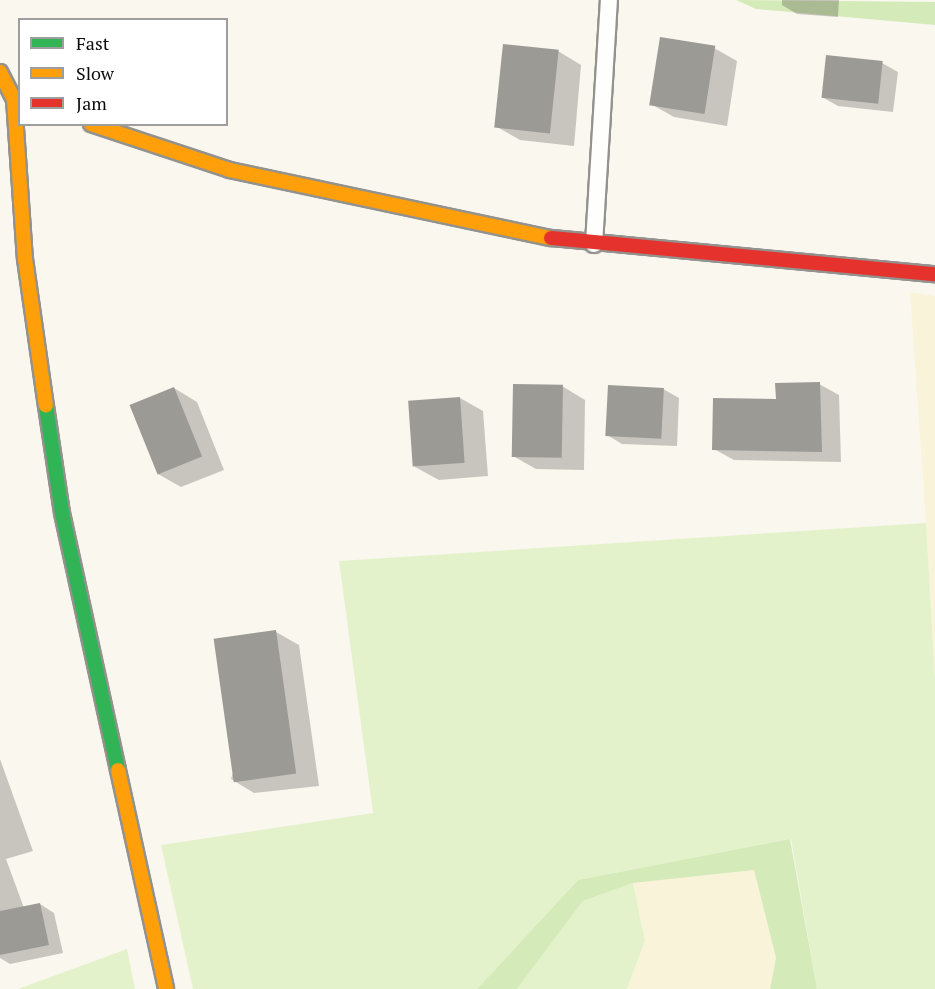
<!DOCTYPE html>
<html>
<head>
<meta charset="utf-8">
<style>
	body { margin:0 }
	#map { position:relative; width:935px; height:989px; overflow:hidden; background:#faf7ef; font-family:"PT Serif",serif }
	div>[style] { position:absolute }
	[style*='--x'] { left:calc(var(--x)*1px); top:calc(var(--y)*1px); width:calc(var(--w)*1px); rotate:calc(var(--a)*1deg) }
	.farmland>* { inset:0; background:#f9f4d9 }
	.green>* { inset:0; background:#e4f2cc }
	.forest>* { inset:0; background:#d5eab9 }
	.shadow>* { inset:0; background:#0003 }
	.building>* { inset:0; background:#9c9a95; transform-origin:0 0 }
	.roads { filter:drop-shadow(2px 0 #93928e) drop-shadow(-2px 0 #93928e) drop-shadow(0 2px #93928e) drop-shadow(0 -2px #93928e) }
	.lane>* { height:16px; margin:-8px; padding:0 8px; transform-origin:8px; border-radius:8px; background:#fefefd }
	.fast>* { height:14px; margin:-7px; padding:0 7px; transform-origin:7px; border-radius:7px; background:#30b455 }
	.slow>* { height:14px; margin:-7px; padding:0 7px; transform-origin:7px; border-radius:7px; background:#ff9f0a }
	.jam>* { height:14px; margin:-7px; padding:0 7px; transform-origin:7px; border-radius:7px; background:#e5322d }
	span { translate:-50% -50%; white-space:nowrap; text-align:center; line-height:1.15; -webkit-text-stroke:6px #fff; paint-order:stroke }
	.legend { position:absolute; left:18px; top:18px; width:210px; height:108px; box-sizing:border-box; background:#fff; border:2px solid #9e9e9e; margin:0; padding:8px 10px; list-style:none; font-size:18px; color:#0c0c0c }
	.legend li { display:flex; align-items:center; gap:12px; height:30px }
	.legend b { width:30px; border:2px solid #9e9e9e }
</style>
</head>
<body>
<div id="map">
	<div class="farmland">
		<div style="clip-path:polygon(910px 292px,935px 296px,935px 679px,926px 523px)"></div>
		<div style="clip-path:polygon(754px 870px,776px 958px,770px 989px,627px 989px,645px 941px,633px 883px)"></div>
	</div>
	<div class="green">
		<div style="clip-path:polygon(926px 523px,935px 679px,935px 989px,817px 989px,791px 839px,578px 880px,477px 989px,193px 989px,161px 845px,373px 813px,339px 561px)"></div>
		<div style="clip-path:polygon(633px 883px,645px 941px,627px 989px,517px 989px,583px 901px)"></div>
		<div style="clip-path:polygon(127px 949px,135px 989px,18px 989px)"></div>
	</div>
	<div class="forest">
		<div style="clip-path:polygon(736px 0,935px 2px,935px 25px,756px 9px)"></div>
		<div style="clip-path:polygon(790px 839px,817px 989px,770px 989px,776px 958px,754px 870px,633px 883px,583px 901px,517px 989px,477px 989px,578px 880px)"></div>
	</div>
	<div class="shadow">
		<div style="clip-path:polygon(782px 0,839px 0,838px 17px,797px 14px,782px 5px)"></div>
		<div style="clip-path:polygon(714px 48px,737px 61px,727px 126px,674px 117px,651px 104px)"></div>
		<div style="clip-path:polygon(558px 51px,581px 65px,574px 146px,520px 140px,497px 127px)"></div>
		<div style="clip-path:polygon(882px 63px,898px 72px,893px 112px,838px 106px,822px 97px)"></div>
		<div style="clip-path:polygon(819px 384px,839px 395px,841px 462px,734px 460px,714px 449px,777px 400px)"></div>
		<div style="clip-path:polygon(562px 386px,585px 400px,584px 470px,536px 469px,513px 456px)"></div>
		<div style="clip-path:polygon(174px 388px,197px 402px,224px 470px,181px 487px,158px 474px)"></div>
		<div style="clip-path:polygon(663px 389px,679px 398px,677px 446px,622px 444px,607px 435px)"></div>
		<div style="clip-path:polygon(460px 398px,483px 411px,488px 476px,439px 480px,415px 467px)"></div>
		<div style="clip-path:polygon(276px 632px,299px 645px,319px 786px,254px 793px,231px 779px)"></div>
		<div style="clip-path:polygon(0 759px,33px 851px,6px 859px,24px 908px,40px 904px,54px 913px,63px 953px,10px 964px,0 958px)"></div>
	</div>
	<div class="building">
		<div style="left:660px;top:37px;width:56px;height:69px;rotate:9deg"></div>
		<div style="left:503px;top:44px;width:56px;height:84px;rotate:6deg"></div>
		<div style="left:826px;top:55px;width:57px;height:43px;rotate:6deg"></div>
		<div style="clip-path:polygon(820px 382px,822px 452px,712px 450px,713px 398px,776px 399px,775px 383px)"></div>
		<div style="left:513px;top:384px;width:50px;height:73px;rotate:1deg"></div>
		<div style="left:608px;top:385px;width:56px;height:51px;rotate:3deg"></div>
		<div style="left:174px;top:387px;width:75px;height:48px;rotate:68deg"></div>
		<div style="left:460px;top:397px;width:66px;height:52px;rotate:86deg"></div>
		<div style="left:276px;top:630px;width:145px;height:63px;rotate:82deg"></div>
		<div style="clip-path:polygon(40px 903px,49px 945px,0 955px,0 911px)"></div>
	</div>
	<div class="roads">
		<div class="lane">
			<div style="--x:594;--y:244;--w:244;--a:-86.5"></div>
		</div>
		<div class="fast">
			<div style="--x:46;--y:406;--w:108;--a:81.5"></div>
			<div style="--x:62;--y:513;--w:263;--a:77.7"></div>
		</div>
		<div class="slow">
			<div style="--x:0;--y:72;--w:30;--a:63"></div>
			<div style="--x:14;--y:99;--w:160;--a:86.1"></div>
			<div style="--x:25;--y:259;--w:148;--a:81.9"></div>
			<div style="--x:91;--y:124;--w:146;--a:18.3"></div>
			<div style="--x:230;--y:170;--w:328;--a:12"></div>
			<div style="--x:118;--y:770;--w:224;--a:77.6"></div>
		</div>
		<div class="jam">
			<div style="--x:551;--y:238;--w:386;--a:5.4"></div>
		</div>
	</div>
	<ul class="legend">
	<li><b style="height:8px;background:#30b455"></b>Fast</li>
	<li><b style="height:8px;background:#ff9f0a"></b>Slow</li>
	<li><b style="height:8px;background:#e5322d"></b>Jam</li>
	</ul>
</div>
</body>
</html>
